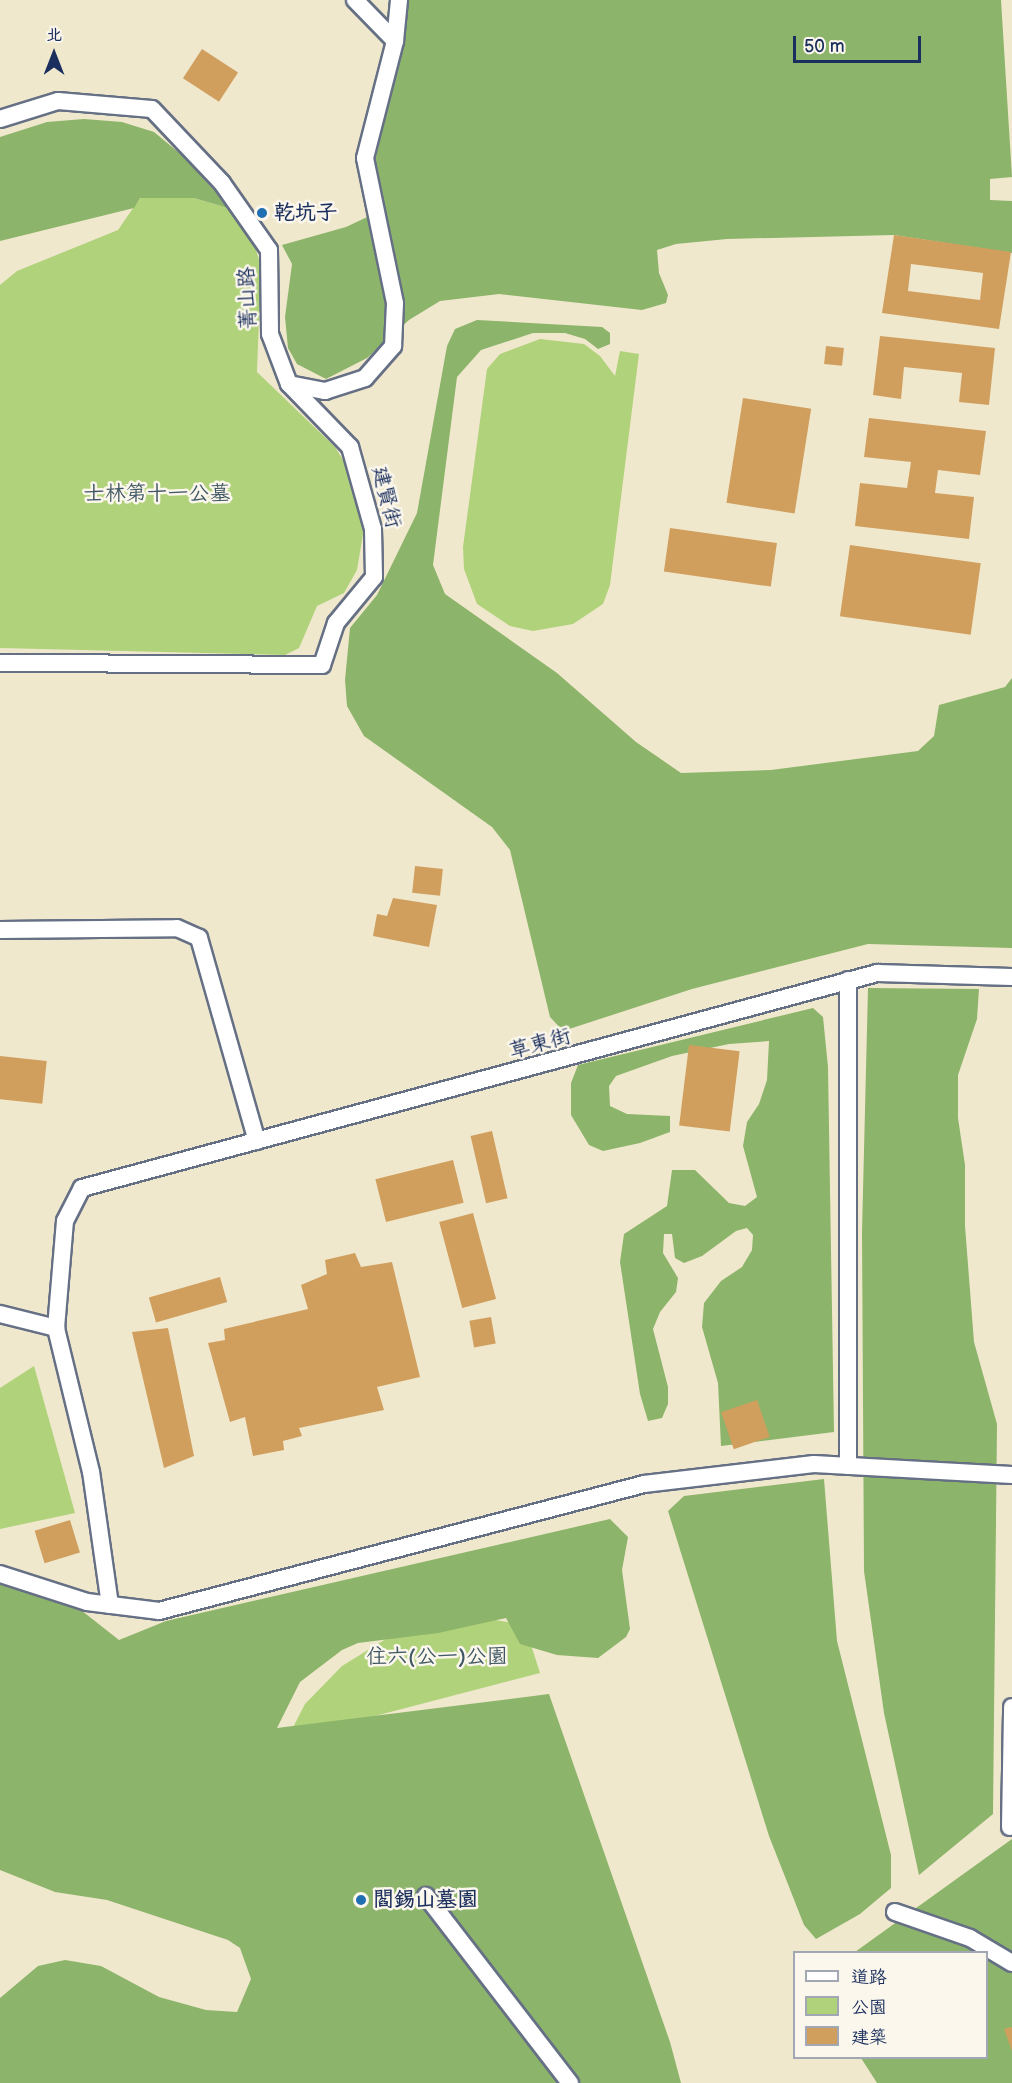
<!DOCTYPE html>
<html>
<head>
<meta charset="utf-8">
<style>
	body { margin:0 }
	#map { position:relative; width:1012px; height:2083px; overflow:hidden; background:#f0e8cd; font-family:"Balsamiq Sans","LXGW WenKai TC",sans-serif }
	div>[style] { position:absolute }
	[style*='--x'] { left:calc(var(--x)*1px); top:calc(var(--y)*1px); width:calc(var(--w)*1px); rotate:calc(var(--a)*1deg) }
	.green>* { inset:0; background:#b0d27a }
	.forest>* { inset:0; background:#8cb46a }
	.building>* { inset:0; background:#d09f5e; transform-origin:0 0 }
	.roads { filter:drop-shadow(2px 0 #667085) drop-shadow(-2px 0 #667085) drop-shadow(0 2px #667085) drop-shadow(0 -2px #667085) }
	.minor>* { height:16px; margin:-8px; padding:0 8px; transform-origin:8px; border-radius:8px; background:#fff }
	.dots>* { width:16px; height:16px; translate:-50% -50%; box-sizing:border-box; border:3px solid #fbf7ec; border-radius:50% }
	span { translate:-50% -50%; white-space:nowrap; text-align:center; line-height:1.15; -webkit-text-stroke:5px #fbf7ec; paint-order:stroke }
	.poi-label { font-size:21px; color:#1b2f5e; font-weight:700 }
	.left { translate:0 -50%; text-align:left }
	.street-label { font-size:21px; color:#1b2f5e }
	.park-label { font-size:21px; color:#405865 }
	.legend { position:absolute; left:793px; top:1951px; width:195px; height:108px; box-sizing:border-box; background:#fbf7ec; border:2px solid #a1a7b3; margin:0; padding:8px 10px; list-style:none; font-size:18px; color:#1b2f5e }
	.legend li { display:flex; align-items:center; gap:12px; height:30px }
	.legend b { width:30px; border:2px solid #a1a7b3 }
	.north { position:absolute; left:24px; top:24px; width:60px; height:60px; -webkit-text-stroke:4px #fbf7ec; paint-order:stroke; rotate:0deg; font-size:16px; font-weight:700; line-height:24px; text-align:center; color:#1b2f5e }
	.north::after { content:''; display:block; margin:auto; width:21px; height:27px; background:#1b2f5e; clip-path:polygon(50% 0,100% 100%,50% 72%,0 100%) }
	.scale { position:absolute; left:793px; top:36px; width:128px; height:27px; box-sizing:border-box; border:3px solid #1b2f5e; border-top:0; padding-left:8px; font-size:18px; line-height:21px; white-space:nowrap; color:#1b2f5e; -webkit-text-stroke:4px #fbf7ec; paint-order:stroke }
</style>
</head>
<body>
<div id="map">
	<div class="green">
		<div style="clip-path:polygon(140px 198px,194px 198px,231px 209px,251px 234px,261px 266px,257px 372px,335px 447px,360px 488px,364px 528px,357px 570px,344px 593px,317px 606px,299px 648px,285px 655px,0 648px,0 285px,17px 271px,118px 230px)"></div>
		<div style="clip-path:polygon(540px 339px,584px 344px,600px 356px,615px 376px,620px 351px,639px 354px,610px 585px,603px 604px,573px 624px,533px 631px,510px 626px,477px 604px,464px 569px,463px 547px,487px 369px,500px 354px)"></div>
		<div style="clip-path:polygon(34px 1366px,75px 1513px,0 1529px,0 1388px)"></div>
		<div style="clip-path:polygon(428px 1613px,471px 1616px,532px 1626px,532px 1648px,540px 1673px,287px 1739px,305px 1704px,342px 1666px)"></div>
	</div>
	<div class="forest">
		<div style="clip-path:polygon(406px 0,1001px 0,1012px 177px,990px 179px,990px 200px,1012px 201px,1012px 253px,894px 235px,727px 239px,676px 244px,657px 250px,659px 273px,668px 295px,666px 303px,642px 310px,499px 294px,440px 301px,409px 320px,367px 358px,326px 379px,297px 364px,288px 348px,285px 317px,292px 264px,282px 245px,346px 227px,384px 209px,375px 161px,402px 45px)"></div>
		<div style="clip-path:polygon(84px 119px,122px 122px,154px 132px,183px 156px,231px 209px,194px 198px,140px 198px,134px 208px,0 241px,0 137px,47px 122px)"></div>
		<div style="clip-path:polygon(477px 320px,602px 327px,610px 333px,610px 344px,598px 349px,585px 339px,565px 333px,533px 333px,481px 350px,457px 377px,433px 565px,445px 594px,557px 673px,636px 742px,681px 773px,771px 770px,918px 751px,934px 736px,939px 705px,1005px 687px,1012px 678px,1012px 948px,868px 944px,692px 989px,563px 1031px,550px 1017px,510px 850px,492px 827px,364px 736px,347px 706px,345px 680px,350px 628px,377px 595px,417px 513px,447px 346px,455px 329px)"></div>
		<div style="clip-path:polygon(868px 988px,979px 989px,977px 1019px,958px 1075px,958px 1118px,965px 1165px,965px 1226px,974px 1342px,997px 1424px,993px 1814px,919px 1875px,884px 1713px,864px 1571px,862px 1232px)"></div>
		<div style="clip-path:polygon(813px 1008px,823px 1017px,828px 1067px,834px 1432px,721px 1446px,718px 1383px,702px 1327px,704px 1303px,721px 1281px,742px 1267px,752px 1250px,753px 1235px,747px 1228px,736px 1231px,702px 1256px,684px 1263px,675px 1258px,672px 1234px,664px 1234px,663px 1253px,678px 1278px,676px 1292px,660px 1312px,653px 1329px,668px 1387px,668px 1404px,662px 1418px,648px 1421px,640px 1394px,620px 1262px,624px 1234px,667px 1206px,672px 1170px,695px 1170px,729px 1203px,745px 1206px,757px 1197px,743px 1146px,747px 1122px,759px 1104px,767px 1080px,769px 1041px,729px 1044px,672px 1056px,616px 1076px,609px 1086px,610px 1106px,627px 1114px,670px 1116px,670px 1132px,640px 1143px,603px 1151px,589px 1145px,571px 1115px,571px 1083px,578px 1065px)"></div>
		<div style="clip-path:polygon(824px 1479px,837px 1641px,891px 1855px,891px 1888px,860px 1914px,816px 1939px,804px 1925px,769px 1836px,668px 1511px,684px 1496px)"></div>
		<div style="clip-path:polygon(610px 1519px,628px 1537px,622px 1570px,630px 1629px,626px 1637px,598px 1658px,557px 1655px,520px 1644px,506px 1618px,438px 1633px,358px 1643px,342px 1650px,300px 1682px,277px 1728px,549px 1694px,670px 2042px,681px 2083px,0 2083px,0 1998px,38px 1966px,65px 1960px,101px 1966px,159px 1997px,206px 2010px,237px 2012px,251px 1979px,240px 1948px,228px 1940px,107px 1900px,55px 1892px,0 1870px,0 1568px,72px 1603px,119px 1640px,166px 1621px)"></div>
		<div style="clip-path:polygon(1012px 1839px,1012px 2083px,877px 2083px,861px 2058px,986px 2058px,986px 1952px,855px 1952px)"></div>
	</div>
	<div class="building">
		<div style="left:202px;top:49px;width:43px;height:35px;rotate:33deg"></div>
		<div style="clip-path:polygon(evenodd,894px 235px,1011px 252px,999px 329px,882px 313px,894px 235px,911px 264px,983px 273px,980px 300px,908px 291px,911px 264px)"></div>
		<div style="clip-path:polygon(880px 336px,995px 348px,989px 405px,959px 402px,962px 373px,904px 367px,901px 399px,873px 395px)"></div>
		<div style="left:826px;top:346px;width:18px;height:18px;rotate:6deg"></div>
		<div style="left:743px;top:398px;width:69px;height:106px;rotate:9deg"></div>
		<div style="clip-path:polygon(869px 418px,986px 431px,980px 475px,938px 470px,935px 493px,974px 497px,969px 539px,855px 526px,860px 483px,907px 488px,911px 462px,864px 457px)"></div>
		<div style="left:670px;top:528px;width:108px;height:44px;rotate:8deg"></div>
		<div style="left:850px;top:545px;width:132px;height:72px;rotate:8deg"></div>
		<div style="left:415px;top:866px;width:28px;height:27px;rotate:6deg"></div>
		<div style="clip-path:polygon(393px 898px,437px 905px,429px 947px,373px 936px,377px 914px,387px 916px)"></div>
		<div style="left:689px;top:1045px;width:51px;height:81px;rotate:7deg"></div>
		<div style="left:0;top:1056px;width:47px;height:43px;rotate:6deg"></div>
		<div style="left:492px;top:1131px;width:69px;height:22px;rotate:77deg"></div>
		<div style="left:453px;top:1160px;width:44px;height:80px;rotate:76deg"></div>
		<div style="left:473px;top:1213px;width:89px;height:35px;rotate:75deg"></div>
		<div style="clip-path:polygon(355px 1253px,361px 1267px,392px 1262px,420px 1377px,377px 1387px,384px 1410px,299px 1428px,302px 1436px,283px 1441px,284px 1450px,253px 1456px,245px 1417px,230px 1422px,208px 1343px,225px 1340px,224px 1329px,308px 1309px,301px 1285px,327px 1274px,325px 1260px)"></div>
		<div style="left:220px;top:1277px;width:26px;height:74px;rotate:74deg"></div>
		<div style="left:491px;top:1317px;width:27px;height:22px;rotate:80deg"></div>
		<div style="clip-path:polygon(168px 1328px,194px 1456px,164px 1468px,132px 1332px)"></div>
		<div style="left:757px;top:1400px;width:39px;height:38px;rotate:71deg"></div>
		<div style="left:70px;top:1520px;width:34px;height:37px;rotate:73deg"></div>
		<div style="clip-path:polygon(1012px 2027px,1012px 2051px,1004px 2029px)"></div>
	</div>
	<div class="roads">
		<div class="minor">
			<div style="--x:355;--y:0;--w:57;--a:45.7"></div>
			<div style="--x:0;--y:119;--w:61;--a:-17.2"></div>
			<div style="--x:58;--y:101;--w:94;--a:4.9"></div>
			<div style="--x:152;--y:109;--w:102;--a:46.6"></div>
			<div style="--x:222;--y:183;--w:82;--a:55"></div>
			<div style="--x:269;--y:250;--w:84;--a:89.3"></div>
			<div style="--x:270;--y:334;--w:53;--a:69.2"></div>
			<div style="--x:289;--y:384;--w:88;--a:45.9"></div>
			<div style="--x:350;--y:447;--w:85;--a:74.3"></div>
			<div style="--x:373;--y:529;--w:48;--a:88.8"></div>
			<div style="--x:374;--y:577;--w:60;--a:129.6"></div>
			<div style="--x:336;--y:623;--w:44;--a:108.4"></div>
			<div style="--x:322;--y:665;--w:322;--a:-179.6"></div>
			<div style="--x:289;--y:384;--w:37;--a:11"></div>
			<div style="--x:325;--y:391;--w:42;--a:-18"></div>
			<div style="--x:365;--y:378;--w:43;--a:-48.8"></div>
			<div style="--x:393;--y:346;--w:43;--a:-87.3"></div>
			<div style="--x:395;--y:303;--w:148;--a:-101.7"></div>
			<div style="--x:365;--y:158;--w:121;--a:-75.6"></div>
			<div style="--x:395;--y:41;--w:41;--a:-84.4"></div>
			<div style="--x:0;--y:930;--w:177;--a:-0.6"></div>
			<div style="--x:177;--y:928;--w:24;--a:24"></div>
			<div style="--x:199;--y:938;--w:211;--a:74.1"></div>
			<div style="--x:848;--y:980;--w:486;--a:90"></div>
			<div style="--x:0;--y:1314;--w:58;--a:14"></div>
			<div style="--x:0;--y:1574;--w:91;--a:17.8"></div>
			<div style="--x:87;--y:1602;--w:73;--a:7.1"></div>
			<div style="--x:159;--y:1611;--w:501;--a:-14.67"></div>
			<div style="--x:644;--y:1484;--w:171;--a:-6.7"></div>
			<div style="--x:814;--y:1464;--w:198;--a:3.2"></div>
			<div style="--x:110;--y:1605;--w:134;--a:-98.1"></div>
			<div style="--x:91;--y:1472;--w:148;--a:-103.7"></div>
			<div style="--x:56;--y:1328;--w:107;--a:-85.2"></div>
			<div style="--x:65;--y:1221;--w:37;--a:-63"></div>
			<div style="--x:82;--y:1188;--w:824;--a:-15.13"></div>
			<div style="--x:877;--y:973;--w:135;--a:1.7"></div>
			<div style="--x:1010;--y:1827;--w:120;--a:-89"></div>
			<div style="--x:426;--y:1896;--w:236;--a:52.4"></div>
			<div style="--x:895;--y:1912;--w:79;--a:19.1"></div>
			<div style="--x:970;--y:1938;--w:49;--a:30.8"></div>
		</div>
	</div>
	<div class="dots">
		<div style="left:262px;top:213px;background:#1f6fb2"></div>
		<div style="left:361px;top:1900px;background:#1f6fb2"></div>
	</div>
	<div class="poi-label">
		<span class="left" style="left:274px;top:213px">乾坑子</span>
		<span class="left" style="left:373px;top:1900px">閻錫山墓園</span>
	</div>
	<div class="street-label">
		<span style="left:248px;top:298px;rotate:-92deg">菁山路</span>
		<span style="left:386px;top:497px;rotate:76deg">建賢街</span>
		<span style="left:540px;top:1044px;rotate:-15deg">草東街</span>
	</div>
	<div class="park-label">
		<span style="left:157px;top:494px">士林第十一公墓</span>
		<span style="left:437px;top:1657px">住六(公一)公園</span>
	</div>
	<ul class="legend">
	<li><b style="height:8px;background:#fff"></b>道路</li>
	<li><b style="height:16px;background:#b0d27a"></b>公園</li>
	<li><b style="height:16px;background:#d09f5e"></b>建築</li>
	</ul>
	<div class="north">北</div>
	<div class="scale">50 m</div>
</div>
</body>
</html>
